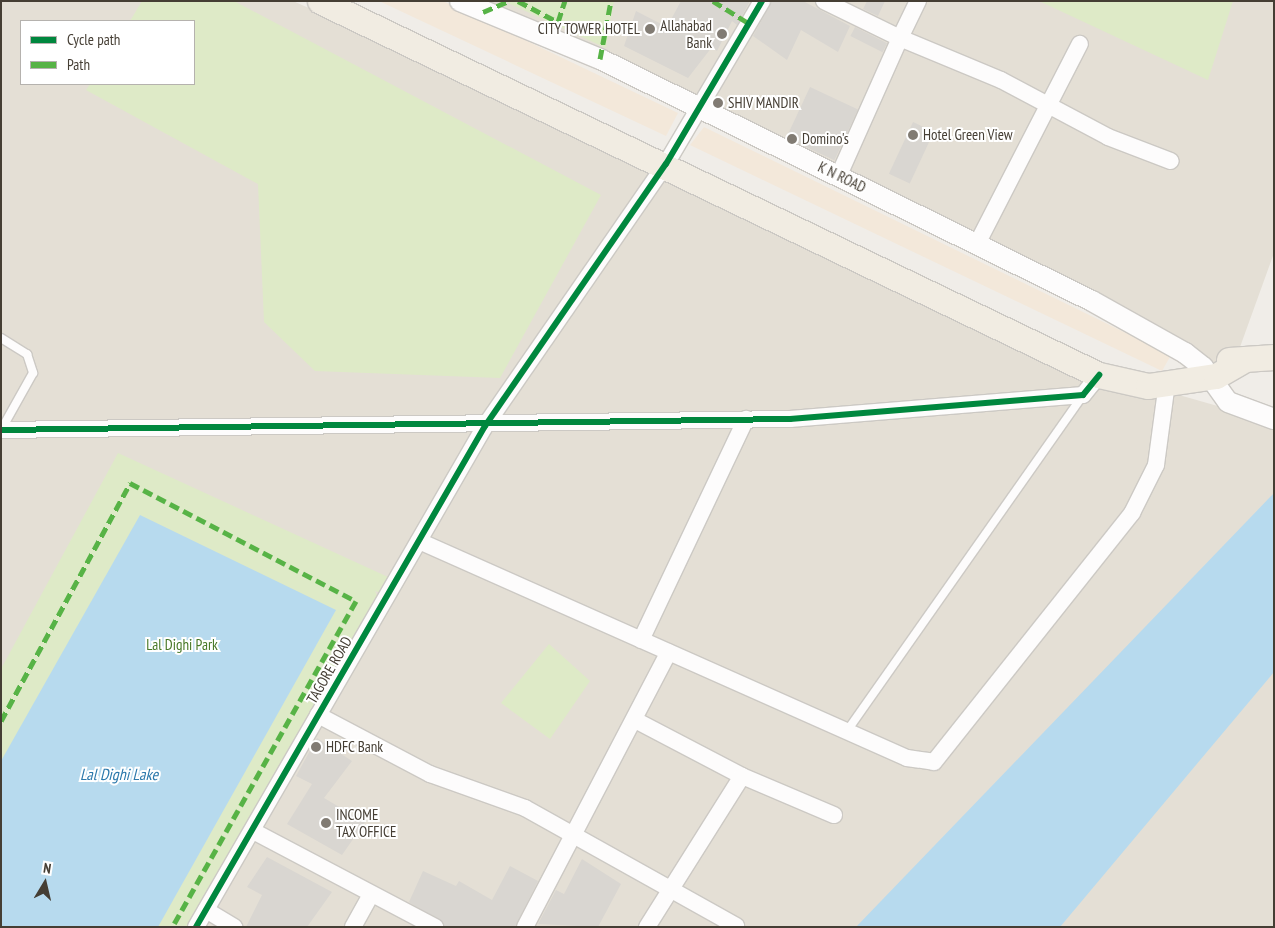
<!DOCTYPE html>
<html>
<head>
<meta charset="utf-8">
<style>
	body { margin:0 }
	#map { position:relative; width:1275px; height:928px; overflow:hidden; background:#f0ede8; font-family:"PT Sans Narrow",sans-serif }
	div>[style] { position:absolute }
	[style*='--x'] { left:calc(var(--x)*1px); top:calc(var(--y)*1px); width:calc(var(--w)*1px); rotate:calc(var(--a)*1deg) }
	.residential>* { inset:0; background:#e4dfd5 }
	.commercial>* { inset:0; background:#f3e8da }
	.green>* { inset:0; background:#deeac7 }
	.water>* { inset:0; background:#b7daee }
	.building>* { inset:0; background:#d9d6d1; transform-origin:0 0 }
	.roads { filter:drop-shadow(1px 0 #ccc9c4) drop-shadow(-1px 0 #ccc9c4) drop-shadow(0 1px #ccc9c4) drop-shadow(0 -1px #ccc9c4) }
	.service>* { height:8px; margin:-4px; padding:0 4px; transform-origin:4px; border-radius:4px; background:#fdfcfc }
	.minor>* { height:16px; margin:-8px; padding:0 8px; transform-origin:8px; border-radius:8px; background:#fdfcfc }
	.tertiary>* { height:20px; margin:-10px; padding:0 10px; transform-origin:10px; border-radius:10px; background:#fdfcfc }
	.primary>* { height:25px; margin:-12.5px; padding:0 12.5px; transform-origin:12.5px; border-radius:12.5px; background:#f1ece2 }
	.quiet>* { height:5px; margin-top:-2.5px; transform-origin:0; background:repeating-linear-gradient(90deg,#57b346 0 10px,transparent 0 15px) }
	.cycleway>* { height:6px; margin:-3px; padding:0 3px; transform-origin:3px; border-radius:3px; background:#00873e }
	.dots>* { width:14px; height:14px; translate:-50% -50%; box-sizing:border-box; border:2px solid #fff; border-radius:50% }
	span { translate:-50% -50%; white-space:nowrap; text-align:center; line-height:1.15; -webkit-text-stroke:4px #fff; paint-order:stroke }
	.poi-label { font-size:15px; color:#453e34 }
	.right { translate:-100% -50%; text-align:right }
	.left { translate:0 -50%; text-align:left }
	.street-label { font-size:15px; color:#453e34 }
	.park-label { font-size:15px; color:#477827 }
	.water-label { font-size:16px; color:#2b78ab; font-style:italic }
	.frame { position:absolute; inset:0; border:2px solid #453e34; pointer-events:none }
	.legend { position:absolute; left:20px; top:20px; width:175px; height:65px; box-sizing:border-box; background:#fff; border:1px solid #b5b2ae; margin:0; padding:6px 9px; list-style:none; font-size:15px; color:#453e34 }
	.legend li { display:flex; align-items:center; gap:10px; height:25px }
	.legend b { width:25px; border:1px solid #b5b2ae }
	.north { position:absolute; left:20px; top:858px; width:50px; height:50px; -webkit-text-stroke:4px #fff; paint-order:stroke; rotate:9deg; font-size:14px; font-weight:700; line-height:20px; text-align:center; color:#453e34 }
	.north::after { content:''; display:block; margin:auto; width:18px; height:22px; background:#453e34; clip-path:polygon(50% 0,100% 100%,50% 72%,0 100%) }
</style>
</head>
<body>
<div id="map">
	<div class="residential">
		<div style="clip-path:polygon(evenodd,1px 1px,293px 1px,1172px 393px,1274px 422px,1274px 927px,1px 927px,1px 1px,21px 21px,194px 21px,194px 84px,21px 84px,21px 21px)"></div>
		<div style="clip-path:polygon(479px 1px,1274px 1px,1274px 253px,1231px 372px,707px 108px)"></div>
	</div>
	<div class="commercial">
		<div style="clip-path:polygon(379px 1px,443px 1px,678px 113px,666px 136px)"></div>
		<div style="clip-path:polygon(704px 127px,1171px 355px,1162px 371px,690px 145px)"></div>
	</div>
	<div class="green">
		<div style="clip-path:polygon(142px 1px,234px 1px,601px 195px,500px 378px,315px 371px,264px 322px,258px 184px,86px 90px,90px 84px,194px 84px,194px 21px,130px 21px)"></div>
		<div style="clip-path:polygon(614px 1px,606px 48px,506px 2px,507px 1px)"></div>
		<div style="clip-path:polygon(1039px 1px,1233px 1px,1208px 80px)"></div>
		<div style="clip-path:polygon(118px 453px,388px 577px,381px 593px,375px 591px,378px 597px,188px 927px,1px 927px,1px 669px)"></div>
		<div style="clip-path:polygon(549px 644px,590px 681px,550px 739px,501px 703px)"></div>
	</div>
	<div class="water">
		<div style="clip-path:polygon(1274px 493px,1274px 672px,1060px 927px,856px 927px)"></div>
		<div style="clip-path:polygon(140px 515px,336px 610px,158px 927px,1px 927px,1px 761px)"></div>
	</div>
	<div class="building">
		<div style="clip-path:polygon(681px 1px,750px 1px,737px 25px,732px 21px,717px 51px,712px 47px,688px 78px,624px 46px,636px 11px,667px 27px)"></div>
		<div style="clip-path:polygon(772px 1px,803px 1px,850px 26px,838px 52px,801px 30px,787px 60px,753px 36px)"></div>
		<div style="clip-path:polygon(867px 1px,885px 1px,878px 16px,863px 9px)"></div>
		<div style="left:855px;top:27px;width:36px;height:10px;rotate:27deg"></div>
		<div style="left:810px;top:87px;width:53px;height:56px;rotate:25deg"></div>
		<div style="left:913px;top:122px;width:23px;height:57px;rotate:25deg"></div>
		<div style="clip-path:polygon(317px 738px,352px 761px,324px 798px,365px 822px,342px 855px,287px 824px,312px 784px,296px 776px)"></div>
		<div style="clip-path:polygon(267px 857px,332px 892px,307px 927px,246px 927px,262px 895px,247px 887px)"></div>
		<div style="clip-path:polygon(582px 859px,621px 884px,598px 927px,538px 924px,556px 890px,564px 894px)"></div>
		<div style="clip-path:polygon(510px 866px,538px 881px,515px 927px,446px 927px,409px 902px,423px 871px,456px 886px,459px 881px,492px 900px)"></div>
	</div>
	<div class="roads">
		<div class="service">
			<div style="--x:1;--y:338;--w:31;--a:32"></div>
			<div style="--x:27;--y:354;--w:20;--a:72"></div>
			<div style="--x:33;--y:373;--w:65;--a:119.3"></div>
			<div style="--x:847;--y:731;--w:411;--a:-54.9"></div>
		</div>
		<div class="minor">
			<div style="--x:824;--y:1;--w:85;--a:26"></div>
			<div style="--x:900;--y:38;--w:41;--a:-64.1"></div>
			<div style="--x:839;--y:175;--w:150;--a:-66"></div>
			<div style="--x:900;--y:38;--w:109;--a:22.6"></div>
			<div style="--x:1001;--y:80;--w:121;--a:28"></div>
			<div style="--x:1108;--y:137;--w:67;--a:20.9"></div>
			<div style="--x:977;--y:244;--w:225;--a:-62.8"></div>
			<div style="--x:1;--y:430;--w:789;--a:-0.8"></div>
			<div style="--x:790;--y:419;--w:294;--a:-4.7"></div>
			<div style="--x:1083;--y:395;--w:26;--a:-51"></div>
			<div style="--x:419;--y:541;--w:534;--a:23.97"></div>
			<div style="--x:907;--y:758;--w:27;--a:8"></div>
			<div style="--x:934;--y:762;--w:318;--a:-51.5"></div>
			<div style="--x:1132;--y:513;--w:54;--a:-63.4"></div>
			<div style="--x:1156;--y:465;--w:83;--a:-82.4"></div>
			<div style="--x:641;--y:640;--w:245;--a:-64.6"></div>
			<div style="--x:318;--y:715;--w:127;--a:27.8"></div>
			<div style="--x:430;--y:774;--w:101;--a:19.7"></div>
			<div style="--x:525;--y:808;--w:242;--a:29.2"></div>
			<div style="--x:635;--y:720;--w:121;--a:27.6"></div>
			<div style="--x:742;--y:776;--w:100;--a:23"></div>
			<div style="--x:253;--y:831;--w:206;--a:27.8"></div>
			<div style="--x:206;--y:910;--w:33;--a:31"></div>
			<div style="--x:196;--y:927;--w:578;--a:-60.02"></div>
			<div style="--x:485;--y:426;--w:318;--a:-55.4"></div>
			<div style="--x:666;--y:164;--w:189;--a:-59.5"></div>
			<div style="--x:353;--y:927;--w:35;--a:-61"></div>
			<div style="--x:525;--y:927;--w:310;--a:-62.4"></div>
			<div style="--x:647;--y:927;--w:178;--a:-57.8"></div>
		</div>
		<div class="tertiary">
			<div style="--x:460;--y:1;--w:152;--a:22.5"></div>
			<div style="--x:600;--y:59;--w:548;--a:26.19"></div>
			<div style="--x:1092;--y:301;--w:107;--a:29.2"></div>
			<div style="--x:1185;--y:353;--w:23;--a:38"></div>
			<div style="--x:1203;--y:367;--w:43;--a:54.5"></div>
			<div style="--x:1228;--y:402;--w:49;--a:20.3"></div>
		</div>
		<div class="primary">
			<div style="--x:320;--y:1;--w:864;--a:25.65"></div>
			<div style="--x:1099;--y:375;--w:50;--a:12.7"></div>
			<div style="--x:1148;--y:386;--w:69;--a:-8.4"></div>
			<div style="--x:1216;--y:376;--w:34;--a:-30"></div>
			<div style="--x:1229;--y:360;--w:45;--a:-3.8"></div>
		</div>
	</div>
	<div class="quiet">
		<div style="--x:518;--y:1;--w:45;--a:27.7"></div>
		<div style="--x:558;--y:22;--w:22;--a:-72"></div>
		<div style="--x:713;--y:1;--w:44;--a:31.9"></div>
		<div style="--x:483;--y:12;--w:28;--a:-23"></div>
		<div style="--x:600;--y:59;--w:59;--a:-79.3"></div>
		<div style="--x:1;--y:721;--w:271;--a:-61.5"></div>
		<div style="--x:130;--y:483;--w:255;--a:27.6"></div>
		<div style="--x:356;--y:601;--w:374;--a:119.4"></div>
	</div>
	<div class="cycleway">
		<div style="--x:1;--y:430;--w:789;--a:-0.8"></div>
		<div style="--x:790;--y:419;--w:294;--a:-4.7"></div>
		<div style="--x:1083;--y:395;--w:26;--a:-51"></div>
		<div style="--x:196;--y:927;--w:578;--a:-60.02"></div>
		<div style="--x:485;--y:426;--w:318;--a:-55.4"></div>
		<div style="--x:666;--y:164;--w:189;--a:-59.5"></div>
	</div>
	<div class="dots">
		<div style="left:650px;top:29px;background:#817b73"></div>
		<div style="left:722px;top:34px;background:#817b73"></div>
		<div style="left:718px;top:103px;background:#817b73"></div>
		<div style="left:913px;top:135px;background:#817b73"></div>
		<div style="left:792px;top:139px;background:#817b73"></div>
		<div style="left:316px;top:747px;background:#817b73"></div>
		<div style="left:326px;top:823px;background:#817b73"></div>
	</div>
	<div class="poi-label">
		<span class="right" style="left:712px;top:34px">Allahabad<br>Bank</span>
		<span class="right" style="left:640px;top:29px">CITY TOWER HOTEL</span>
		<span class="left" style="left:728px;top:103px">SHIV MANDIR</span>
		<span class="left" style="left:923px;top:135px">Hotel Green View</span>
		<span class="left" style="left:802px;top:139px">Domino's</span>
		<span class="left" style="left:326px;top:747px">HDFC Bank</span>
		<span class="left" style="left:336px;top:823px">INCOME<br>TAX OFFICE</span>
	</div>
	<div class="street-label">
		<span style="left:842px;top:177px;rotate:26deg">K N ROAD</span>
		<span style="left:329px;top:670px;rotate:-60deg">TAGORE ROAD</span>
	</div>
	<div class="park-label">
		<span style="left:182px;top:645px">Lal Dighi Park</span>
	</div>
	<div class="water-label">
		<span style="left:119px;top:774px">Lal Dighi Lake</span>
	</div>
	<div class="frame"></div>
	<ul class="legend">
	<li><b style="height:6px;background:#00873e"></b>Cycle path</li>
	<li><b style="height:6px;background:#57b346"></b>Path</li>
	</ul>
	<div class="north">N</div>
</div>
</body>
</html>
